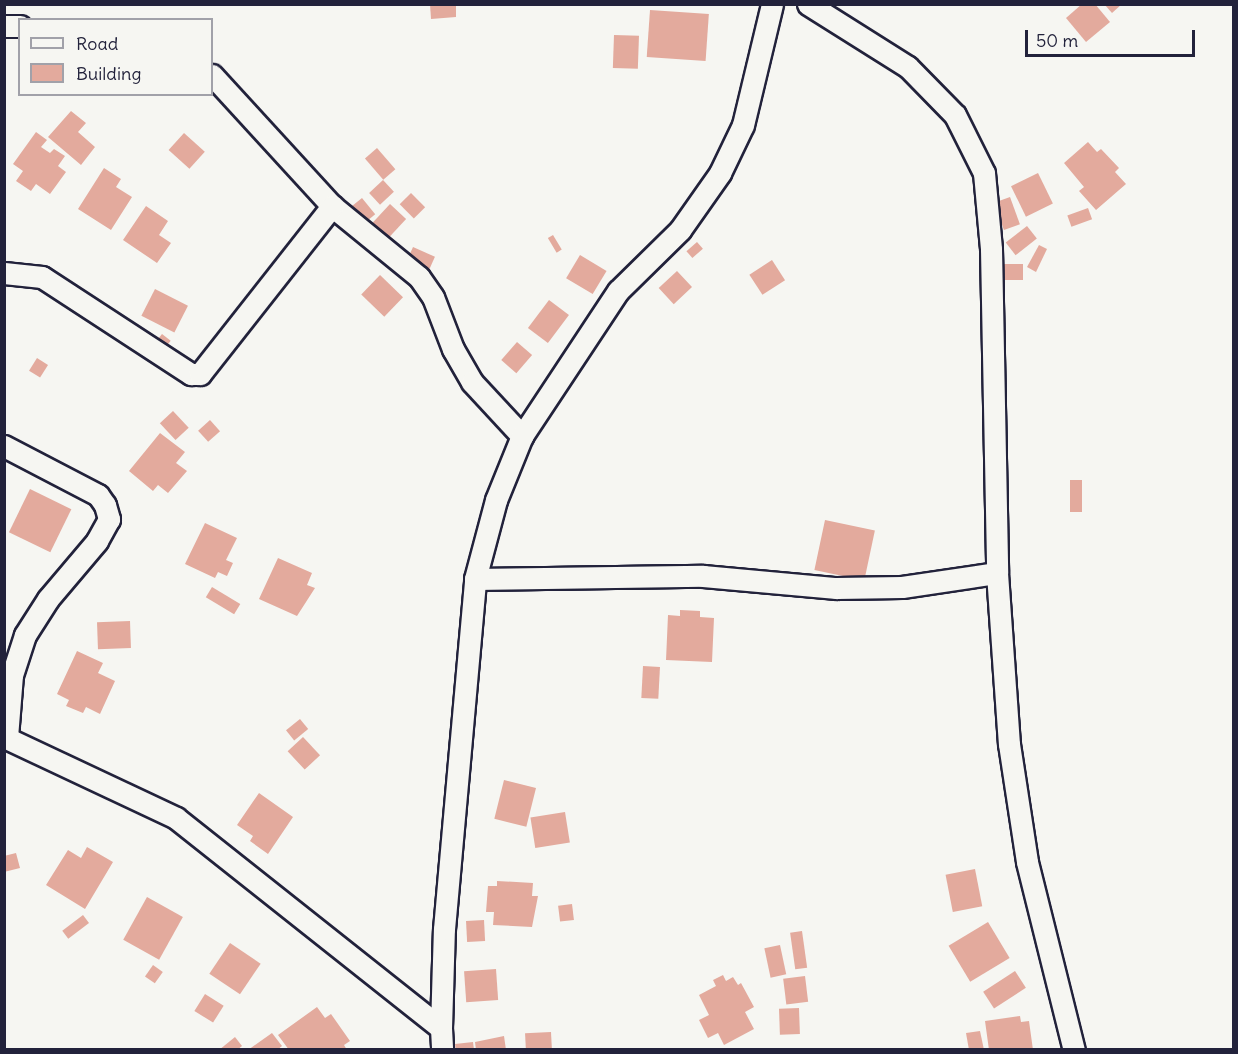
<!DOCTYPE html>
<html>
<head>
<meta charset="utf-8">
<style>
	body { margin:0 }
	#map { position:relative; width:1238px; height:1054px; overflow:hidden; background:#f6f6f2; font-family:Delius,sans-serif }
	div>[style] { position:absolute }
	[style*='--x'] { left:calc(var(--x)*1px); top:calc(var(--y)*1px); width:calc(var(--w)*1px); rotate:calc(var(--a)*1deg) }
	.building>* { inset:0; background:#e3aa9d; transform-origin:0 0 }
	.roads { filter:drop-shadow(2px 0 #22223b) drop-shadow(-2px 0 #22223b) drop-shadow(0 2px #22223b) drop-shadow(0 -2px #22223b) }
	.minor>* { height:21px; margin:-10.5px; padding:0 10.5px; transform-origin:10.5px; border-radius:10.5px; background:#f6f6f2 }
	span { translate:-50% -50%; white-space:nowrap; text-align:center; line-height:1.15; -webkit-text-stroke:5px #f6f6f2; paint-order:stroke }
	.frame { position:absolute; inset:0; border:6px solid #22223b; pointer-events:none }
	.legend { position:absolute; left:18px; top:18px; width:195px; height:78px; box-sizing:border-box; background:#f6f6f2; border:2px solid #a1a1a9; margin:0; padding:8px 10px; list-style:none; font-size:18px; color:#22223b }
	.legend li { display:flex; align-items:center; gap:12px; height:30px }
	.legend b { width:30px; border:2px solid #a1a1a9 }
	.scale { position:absolute; left:1025px; top:30px; width:170px; height:27px; box-sizing:border-box; border:3px solid #22223b; border-top:0; padding-left:8px; font-size:18px; line-height:21px; white-space:nowrap; color:#22223b; -webkit-text-stroke:4px #f6f6f2; paint-order:stroke }
</style>
</head>
<body>
<div id="map">
	<div class="building">
		<div style="clip-path:polygon(430px 4px,456px 4px,456px 17px,431px 19px)"></div>
		<div style="clip-path:polygon(1082px 4px,1095px 4px,1110px 22px,1086px 42px,1066px 18px)"></div>
		<div style="clip-path:polygon(1104px 4px,1122px 4px,1112px 13px)"></div>
		<div style="left:650px;top:10px;width:59px;height:47px;rotate:4deg"></div>
		<div style="left:614px;top:35px;width:25px;height:33px;rotate:2deg"></div>
		<div style="clip-path:polygon(71px 111px,86px 123px,78px 132px,95px 147px,81px 165px,48px 137px)"></div>
		<div style="clip-path:polygon(36px 132px,47px 140px,41px 147px,50px 153px,54px 149px,65px 156px,58px 166px,66px 172px,50px 194px,36px 184px,31px 191px,16px 181px,23px 171px,13px 164px)"></div>
		<div style="left:184px;top:133px;width:28px;height:23px;rotate:42deg"></div>
		<div style="clip-path:polygon(1088px 142px,1097px 152px,1101px 149px,1119px 168px,1115px 172px,1126px 184px,1096px 210px,1079px 191px,1084px 187px,1064px 163px)"></div>
		<div style="left:377px;top:148px;width:28px;height:16px;rotate:49deg"></div>
		<div style="clip-path:polygon(104px 168px,121px 179px,116px 187px,132px 197px,111px 230px,78px 209px)"></div>
		<div style="left:1038px;top:173px;width:34px;height:30px;rotate:64deg"></div>
		<div style="left:383px;top:180px;width:16px;height:19px;rotate:47deg"></div>
		<div style="left:411px;top:193px;width:20px;height:16px;rotate:45deg"></div>
		<div style="left:1010px;top:197px;width:29px;height:17px;rotate:70deg"></div>
		<div style="left:362px;top:198px;width:21px;height:18px;rotate:51deg"></div>
		<div style="left:390px;top:204px;width:22px;height:32px;rotate:43deg"></div>
		<div style="clip-path:polygon(146px 206px,168px 221px,159px 235px,171px 243px,157px 263px,123px 240px)"></div>
		<div style="left:1088px;top:208px;width:12px;height:22px;rotate:70deg"></div>
		<div style="left:1027px;top:226px;width:16px;height:27px;rotate:52deg"></div>
		<div style="left:553px;top:235px;width:17px;height:6px;rotate:59deg"></div>
		<div style="left:697px;top:242px;width:9px;height:14px;rotate:49deg"></div>
		<div style="clip-path:polygon(1039px 245px,1047px 249px,1036px 272px,1027px 267px)"></div>
		<div style="left:413px;top:247px;width:24px;height:17px;rotate:24deg"></div>
		<div style="left:580px;top:255px;width:31px;height:27px;rotate:31deg"></div>
		<div style="left:772px;top:260px;width:24px;height:27px;rotate:57deg"></div>
		<div style="left:1003px;top:264px;width:20px;height:16px"></div>
		<div style="left:677px;top:271px;width:22px;height:25px;rotate:47deg"></div>
		<div style="left:380px;top:275px;width:32px;height:27px;rotate:44deg"></div>
		<div style="left:155px;top:289px;width:37px;height:30px;rotate:27deg"></div>
		<div style="left:549px;top:300px;width:25px;height:35px;rotate:37deg"></div>
		<div style="left:162px;top:334px;width:11px;height:14px;rotate:38deg"></div>
		<div style="left:517px;top:342px;width:20px;height:24px;rotate:41deg"></div>
		<div style="left:37px;top:358px;width:13px;height:15px;rotate:32deg"></div>
		<div style="left:173px;top:411px;width:23px;height:18px;rotate:47deg"></div>
		<div style="left:210px;top:420px;width:15px;height:16px;rotate:48deg"></div>
		<div style="clip-path:polygon(160px 433px,185px 452px,176px 463px,187px 471px,168px 493px,158px 485px,153px 491px,129px 471px)"></div>
		<div style="left:1070px;top:480px;width:12px;height:32px"></div>
		<div style="left:30px;top:489px;width:46px;height:48px;rotate:26deg"></div>
		<div style="left:825px;top:520px;width:51px;height:51px;rotate:12deg"></div>
		<div style="clip-path:polygon(205px 523px,237px 538px,226px 560px,233px 563px,227px 576px,218px 572px,215px 578px,185px 564px)"></div>
		<div style="clip-path:polygon(278px 558px,312px 573px,307px 585px,315px 588px,297px 616px,259px 599px)"></div>
		<div style="left:212px;top:587px;width:33px;height:12px;rotate:31deg"></div>
		<div style="clip-path:polygon(680px 610px,700px 611px,700px 617px,714px 618px,712px 662px,666px 660px,668px 615px,680px 616px)"></div>
		<div style="left:130px;top:621px;width:27px;height:33px;rotate:88deg"></div>
		<div style="clip-path:polygon(77px 651px,103px 663px,98px 673px,115px 681px,100px 714px,86px 707px,83px 713px,66px 706px,69px 700px,57px 694px)"></div>
		<div style="left:643px;top:666px;width:17px;height:32px;rotate:3deg"></div>
		<div style="left:300px;top:719px;width:13px;height:18px;rotate:51deg"></div>
		<div style="left:303px;top:737px;width:25px;height:21px;rotate:47deg"></div>
		<div style="left:504px;top:780px;width:33px;height:40px;rotate:14deg"></div>
		<div style="clip-path:polygon(259px 793px,293px 817px,268px 854px,250px 841px,253px 836px,237px 825px)"></div>
		<div style="left:565px;top:812px;width:31px;height:35px;rotate:81deg"></div>
		<div style="clip-path:polygon(87px 847px,113px 862px,85px 909px,46px 885px,68px 850px,81px 858px)"></div>
		<div style="clip-path:polygon(16px 853px,20px 868px,4px 872px,4px 856px)"></div>
		<div style="left:975px;top:869px;width:38px;height:30px;rotate:79deg"></div>
		<div style="clip-path:polygon(497px 881px,533px 883px,532px 896px,538px 896px,532px 927px,493px 925px,494px 912px,486px 912px,488px 886px,497px 886px)"></div>
		<div style="left:147px;top:897px;width:41px;height:49px;rotate:29deg"></div>
		<div style="left:572px;top:904px;width:16px;height:14px;rotate:83deg"></div>
		<div style="left:83px;top:915px;width:10px;height:26px;rotate:53deg"></div>
		<div style="left:484px;top:920px;width:21px;height:18px;rotate:87deg"></div>
		<div style="left:988px;top:922px;width:42px;height:46px;rotate:59deg"></div>
		<div style="left:802px;top:931px;width:37px;height:12px;rotate:82deg"></div>
		<div style="left:230px;top:943px;width:37px;height:37px;rotate:34deg"></div>
		<div style="left:780px;top:945px;width:30px;height:16px;rotate:78deg"></div>
		<div style="left:153px;top:965px;width:12px;height:14px;rotate:35deg"></div>
		<div style="left:496px;top:969px;width:31px;height:32px;rotate:86deg"></div>
		<div style="left:1015px;top:971px;width:20px;height:38px;rotate:57deg"></div>
		<div style="clip-path:polygon(723px 975px,726px 981px,733px 977px,738px 985px,741px 983px,754px 1007px,745px 1012px,754px 1029px,724px 1045px,718px 1033px,708px 1038px,699px 1020px,709px 1015px,699px 995px,716px 986px,713px 980px)"></div>
		<div style="left:805px;top:976px;width:26px;height:22px;rotate:83deg"></div>
		<div style="left:205px;top:994px;width:22px;height:20px;rotate:32deg"></div>
		<div style="clip-path:polygon(317px 1007px,325px 1018px,331px 1014px,350px 1041px,344px 1045px,347px 1050px,289px 1050px,278px 1035px)"></div>
		<div style="left:799px;top:1008px;width:26px;height:20px;rotate:88deg"></div>
		<div style="clip-path:polygon(1020px 1016px,1021px 1022px,1029px 1021px,1033px 1050px,989px 1050px,985px 1021px)"></div>
		<div style="clip-path:polygon(980px 1031px,984px 1050px,969px 1050px,966px 1033px)"></div>
		<div style="left:551px;top:1032px;width:18px;height:26px;rotate:87deg"></div>
		<div style="clip-path:polygon(272px 1033px,282px 1046px,277px 1050px,248px 1050px)"></div>
		<div style="clip-path:polygon(504px 1036px,506px 1050px,476px 1050px,475px 1042px)"></div>
		<div style="clip-path:polygon(235px 1037px,242px 1046px,237px 1050px,219px 1050px)"></div>
		<div style="clip-path:polygon(473px 1042px,474px 1050px,456px 1050px,455px 1044px)"></div>
	</div>
	<div class="roads">
		<div class="minor">
			<div style="--x:808;--y:4;--w:118;--a:32.2"></div>
			<div style="--x:908;--y:67;--w:67;--a:45.6"></div>
			<div style="--x:955;--y:115;--w:65;--a:63.4"></div>
			<div style="--x:984;--y:173;--w:76;--a:84.7"></div>
			<div style="--x:991;--y:249;--w:324;--a:88.9"></div>
			<div style="--x:997;--y:573;--w:171;--a:86"></div>
			<div style="--x:1009;--y:744;--w:119;--a:81.3"></div>
			<div style="--x:1027;--y:862;--w:194;--a:76"></div>
			<div style="--x:4;--y:26;--w:16;--a:0"></div>
			<div style="--x:212;--y:75;--w:178;--a:47.5"></div>
			<div style="--x:332;--y:206;--w:112;--a:39.2"></div>
			<div style="--x:419;--y:277;--w:24;--a:55"></div>
			<div style="--x:433;--y:297;--w:56;--a:69"></div>
			<div style="--x:453;--y:349;--w:38;--a:60"></div>
			<div style="--x:472;--y:382;--w:74;--a:47.2"></div>
			<div style="--x:4;--y:273;--w:38;--a:6"></div>
			<div style="--x:42;--y:277;--w:178;--a:33.1"></div>
			<div style="--x:191;--y:374;--w:9;--a:0"></div>
			<div style="--x:200;--y:374;--w:214;--a:-51.8"></div>
			<div style="--x:4;--y:446;--w:106;--a:27.5"></div>
			<div style="--x:98;--y:495;--w:12;--a:55"></div>
			<div style="--x:105;--y:505;--w:15;--a:74"></div>
			<div style="--x:109;--y:519;--w:25;--a:119"></div>
			<div style="--x:97;--y:541;--w:76;--a:130.2"></div>
			<div style="--x:48;--y:599;--w:43;--a:122.6"></div>
			<div style="--x:25;--y:635;--w:42;--a:108"></div>
			<div style="--x:12;--y:675;--w:62;--a:94.6"></div>
			<div style="--x:475;--y:579;--w:228;--a:-0.8"></div>
			<div style="--x:703;--y:576;--w:134;--a:5.2"></div>
			<div style="--x:836;--y:588;--w:66;--a:-0.9"></div>
			<div style="--x:902;--y:587;--w:96;--a:-8.4"></div>
			<div style="--x:4;--y:737;--w:190;--a:25.2"></div>
			<div style="--x:176;--y:818;--w:338;--a:38.4"></div>
			<div style="--x:441;--y:1028;--w:22;--a:87"></div>
			<div style="--x:441;--y:1028;--w:99;--a:-88.3"></div>
			<div style="--x:444;--y:929;--w:351;--a:-84.9"></div>
			<div style="--x:475;--y:579;--w:82;--a:-75.1"></div>
			<div style="--x:496;--y:500;--w:69;--a:-67.9"></div>
			<div style="--x:522;--y:436;--w:174;--a:-56.5"></div>
			<div style="--x:618;--y:291;--w:87;--a:-44.5"></div>
			<div style="--x:680;--y:230;--w:70;--a:-54.9"></div>
			<div style="--x:720;--y:173;--w:53;--a:-64.4"></div>
			<div style="--x:743;--y:125;--w:124;--a:-76.5"></div>
		</div>
	</div>
	<div class="frame"></div>
	<ul class="legend">
	<li><b style="height:8px;background:#f6f6f2"></b>Road</li>
	<li><b style="height:16px;background:#e3aa9d"></b>Building</li>
	</ul>
	<div class="scale">50 m</div>
</div>
</body>
</html>
